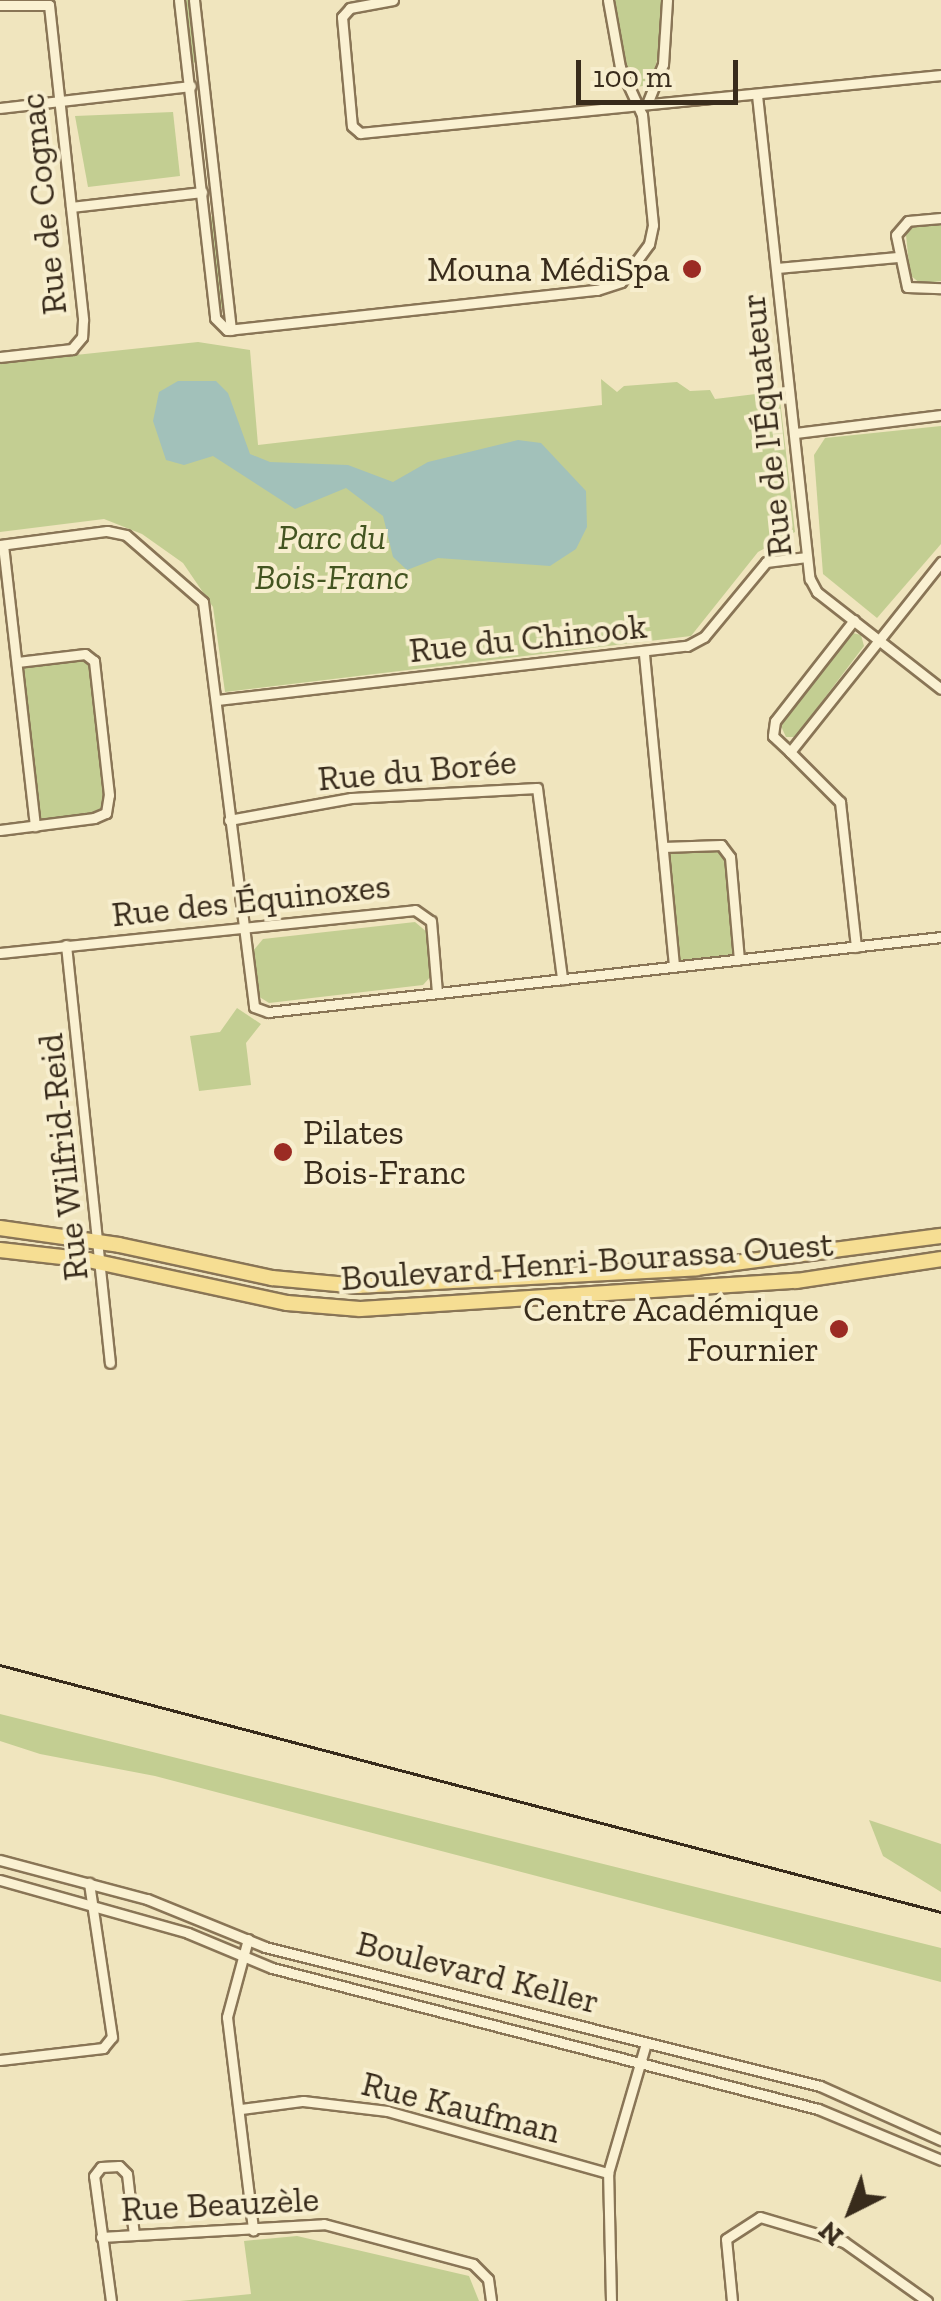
<!DOCTYPE html>
<html>
<head>
<meta charset="utf-8">
<style>
	body { margin:0 }
	#map { position:relative; width:941px; height:2301px; overflow:hidden; background:#f0e5be; font-family:"Zilla Slab",serif }
	div>[style] { position:absolute }
	[style*='--x'] { left:calc(var(--x)*1px); top:calc(var(--y)*1px); width:calc(var(--w)*1px); rotate:calc(var(--a)*1deg) }
	.green>* { inset:0; background:#c3ce92; transform-origin:0 0 }
	.water>* { inset:0; background:#a2c1ba }
	.roads { filter:drop-shadow(2px 0 #897556) drop-shadow(-2px 0 #897556) drop-shadow(0 2px #897556) drop-shadow(0 -2px #897556) }
	.minor>* { height:9px; margin:-4.5px; padding:0 4.5px; transform-origin:4.5px; border-radius:4.5px; background:#faf1d2 }
	.primary>* { height:14px; margin:-7px; padding:0 7px; transform-origin:7px; border-radius:7px; background:#f6de93 }
	.tram>* { height:2.5px; margin:-1.25px; padding:0 1.25px; transform-origin:1.25px; border-radius:1.25px; background:#382b1b }
	.dots>* { width:28px; height:28px; translate:-50% -50%; box-sizing:border-box; border:5px solid #f7eece; border-radius:50% }
	span { translate:-50% -50%; white-space:nowrap; text-align:center; line-height:1.15; -webkit-text-stroke:8px #f7eece; paint-order:stroke }
	.street-label { font-size:35px; color:#382b1b }
	.poi-label { font-size:35px; color:#382b1b }
	.right { translate:-100% -50%; text-align:right }
	.left { translate:0 -50%; text-align:left }
	.park-label { font-size:35px; color:#445521; font-style:italic }
	.north { position:absolute; left:801px; top:2161px; width:100px; height:100px; -webkit-text-stroke:8px #f7eece; paint-order:stroke; rotate:222deg; font-size:28px; font-weight:700; line-height:40px; text-align:center; color:#382b1b }
	.north::after { content:''; display:block; margin:auto; width:35px; height:45px; background:#382b1b; clip-path:polygon(50% 0,100% 100%,50% 72%,0 100%) }
	.scale { position:absolute; left:576px; top:60px; width:162px; height:45px; box-sizing:border-box; border:5px solid #382b1b; border-top:0; padding-left:12px; font-size:30px; line-height:35px; white-space:nowrap; color:#382b1b; -webkit-text-stroke:8px #f7eece; paint-order:stroke }
</style>
</head>
<body>
<div id="map">
	<div class="green">
		<div style="clip-path:polygon(182px 0,192px 0,198px 62px,190px 63px)"></div>
		<div style="clip-path:polygon(613px 0,661px 0,661px 46px,650px 85px,636px 87px,629px 76px)"></div>
		<div style="clip-path:polygon(173px 112px,180px 176px,88px 187px,75px 116px)"></div>
		<div style="left:216px;top:216px;width:92px;height:10px;rotate:84deg"></div>
		<div style="clip-path:polygon(941px 224px,941px 281px,921px 284px,910px 275px,906px 235px,913px 227px)"></div>
		<div style="clip-path:polygon(198px 342px,250px 350px,258px 445px,602px 405px,601px 379px,617px 392px,624px 386px,677px 382px,690px 391px,710px 390px,715px 399px,779px 391px,795px 532px,758px 552px,691px 636px,225px 692px,213px 607px,183px 563px,142px 534px,104px 519px,0 532px,0 363px)"></div>
		<div style="clip-path:polygon(941px 426px,941px 544px,877px 618px,823px 574px,814px 455px,825px 438px)"></div>
		<div style="clip-path:polygon(849px 632px,861px 635px,864px 646px,795px 737px,786px 737px,780px 724px)"></div>
		<div style="clip-path:polygon(85px 654px,94px 661px,106px 813px,35px 826px,17px 662px)"></div>
		<div style="clip-path:polygon(721px 845px,730px 857px,739px 960px,674px 967px,663px 847px)"></div>
		<div style="clip-path:polygon(415px 922px,428px 933px,432px 975px,423px 985px,269px 1003px,258px 996px,252px 952px,263px 939px)"></div>
		<div style="clip-path:polygon(237px 1008px,261px 1024px,246px 1043px,251px 1085px,199px 1091px,190px 1036px,220px 1032px)"></div>
		<div style="clip-path:polygon(0 1714px,941px 1948px,941px 1982px,155px 1776px,40px 1754px,0 1741px)"></div>
		<div style="clip-path:polygon(869px 1820px,941px 1844px,941px 1892px,883px 1856px)"></div>
		<div style="clip-path:polygon(297px 2236px,469px 2276px,479px 2301px,180px 2301px,251px 2294px,244px 2241px)"></div>
	</div>
	<div class="water">
		<div style="clip-path:polygon(178px 381px,216px 381px,228px 393px,250px 454px,270px 462px,348px 465px,393px 482px,428px 462px,518px 440px,541px 443px,586px 491px,587px 527px,576px 549px,550px 566px,438px 558px,407px 570px,393px 557px,383px 516px,346px 488px,295px 509px,213px 456px,184px 465px,166px 460px,153px 421px,159px 392px)"></div>
	</div>
	<div class="roads">
		<div class="minor">
			<div style="--x:179;--y:0;--w:320;--a:83.5"></div>
			<div style="--x:215;--y:318;--w:17;--a:45"></div>
			<div style="--x:227;--y:330;--w:372;--a:-6.2"></div>
			<div style="--x:597;--y:290;--w:25;--a:-18"></div>
			<div style="--x:621;--y:282;--w:47;--a:-53.6"></div>
			<div style="--x:649;--y:244;--w:19;--a:-78"></div>
			<div style="--x:653;--y:225;--w:111;--a:-95.7"></div>
			<div style="--x:642;--y:115;--w:53;--a:-114.6"></div>
			<div style="--x:620;--y:67;--w:68;--a:-100.2"></div>
			<div style="--x:194;--y:0;--w:332;--a:83.6"></div>
			<div style="--x:393;--y:0;--w:44;--a:169.5"></div>
			<div style="--x:350;--y:8;--w:12;--a:132"></div>
			<div style="--x:342;--y:17;--w:109;--a:84.8"></div>
			<div style="--x:352;--y:126;--w:11;--a:41"></div>
			<div style="--x:360;--y:133;--w:584;--a:-5.7"></div>
			<div style="--x:0;--y:5;--w:49;--a:0"></div>
			<div style="--x:49;--y:5;--w:317;--a:83.8"></div>
			<div style="--x:83;--y:320;--w:17;--a:93"></div>
			<div style="--x:82;--y:337;--w:16;--a:130"></div>
			<div style="--x:72;--y:349;--w:72;--a:173.7"></div>
			<div style="--x:757;--y:95;--w:487;--a:83.8"></div>
			<div style="--x:810;--y:579;--w:15;--a:62"></div>
			<div style="--x:817;--y:592;--w:157;--a:38"></div>
			<div style="--x:647;--y:104;--w:43;--a:-68.2"></div>
			<div style="--x:663;--y:64;--w:64;--a:-86.4"></div>
			<div style="--x:0;--y:108;--w:192;--a:-6.6"></div>
			<div style="--x:71;--y:207;--w:132;--a:-6.5"></div>
			<div style="--x:941;--y:218;--w:33;--a:175"></div>
			<div style="--x:908;--y:221;--w:18;--a:131"></div>
			<div style="--x:896;--y:235;--w:53;--a:78.1"></div>
			<div style="--x:907;--y:287;--w:34;--a:2"></div>
			<div style="--x:777;--y:268;--w:121;--a:-5.2"></div>
			<div style="--x:796;--y:433;--w:146;--a:-7.1"></div>
			<div style="--x:0;--y:545;--w:108;--a:-7.5"></div>
			<div style="--x:107;--y:531;--w:19;--a:12"></div>
			<div style="--x:126;--y:535;--w:102;--a:41"></div>
			<div style="--x:203;--y:602;--w:408;--a:82.8"></div>
			<div style="--x:254;--y:1007;--w:15;--a:20"></div>
			<div style="--x:268;--y:1012;--w:677;--a:-6.36"></div>
			<div style="--x:3;--y:545;--w:283;--a:83.5"></div>
			<div style="--x:854;--y:620;--w:128;--a:128"></div>
			<div style="--x:775;--y:721;--w:15;--a:98"></div>
			<div style="--x:773;--y:736;--w:23;--a:43"></div>
			<div style="--x:790;--y:752;--w:243;--a:-51.5"></div>
			<div style="--x:644;--y:654;--w:314;--a:84.5"></div>
			<div style="--x:217;--y:700;--w:473;--a:-6.6"></div>
			<div style="--x:687;--y:646;--w:19;--a:-28"></div>
			<div style="--x:704;--y:637;--w:97;--a:-50.4"></div>
			<div style="--x:766;--y:562;--w:41;--a:-7"></div>
			<div style="--x:790;--y:752;--w:71;--a:45"></div>
			<div style="--x:840;--y:802;--w:146;--a:83.7"></div>
			<div style="--x:229;--y:820;--w:124;--a:-10.2"></div>
			<div style="--x:351;--y:798;--w:186;--a:-3.1"></div>
			<div style="--x:537;--y:788;--w:193;--a:82.5"></div>
			<div style="--x:0;--y:830;--w:95;--a:-7.3"></div>
			<div style="--x:94;--y:818;--w:13;--a:-23"></div>
			<div style="--x:106;--y:813;--w:18;--a:-81"></div>
			<div style="--x:109;--y:795;--w:135;--a:-96.4"></div>
			<div style="--x:94;--y:661;--w:11;--a:-142"></div>
			<div style="--x:85;--y:654;--w:68;--a:173.3"></div>
			<div style="--x:663;--y:847;--w:58;--a:-2"></div>
			<div style="--x:721;--y:845;--w:15;--a:53"></div>
			<div style="--x:730;--y:857;--w:103;--a:85"></div>
			<div style="--x:66;--y:945;--w:420;--a:84"></div>
			<div style="--x:0;--y:953;--w:417;--a:-5.9"></div>
			<div style="--x:415;--y:910;--w:19;--a:35"></div>
			<div style="--x:431;--y:921;--w:72;--a:85.2"></div>
			<div style="--x:0;--y:1860;--w:152;--a:14.9"></div>
			<div style="--x:147;--y:1899;--w:127;--a:22.1"></div>
			<div style="--x:265;--y:1947;--w:572;--a:14.06"></div>
			<div style="--x:820;--y:2086;--w:133;--a:24.1"></div>
			<div style="--x:0;--y:1880;--w:195;--a:15.7"></div>
			<div style="--x:188;--y:1933;--w:91;--a:22.6"></div>
			<div style="--x:272;--y:1968;--w:564;--a:14.48"></div>
			<div style="--x:818;--y:2109;--w:133;--a:22.5"></div>
			<div style="--x:248;--y:1939;--w:81;--a:105.1"></div>
			<div style="--x:227;--y:2017;--w:215;--a:83"></div>
			<div style="--x:0;--y:2060;--w:104;--a:-6.6"></div>
			<div style="--x:103;--y:2048;--w:14;--a:-51"></div>
			<div style="--x:112;--y:2037;--w:156;--a:-98.5"></div>
			<div style="--x:241;--y:2109;--w:63;--a:-7.4"></div>
			<div style="--x:303;--y:2101;--w:85;--a:6.8"></div>
			<div style="--x:387;--y:2111;--w:230;--a:15.7"></div>
			<div style="--x:101;--y:2237;--w:223;--a:-3.3"></div>
			<div style="--x:324;--y:2224;--w:154;--a:15"></div>
			<div style="--x:473;--y:2264;--w:21;--a:45"></div>
			<div style="--x:488;--y:2279;--w:22;--a:82"></div>
			<div style="--x:111;--y:2301;--w:126;--a:-97.7"></div>
			<div style="--x:94;--y:2176;--w:11;--a:-52"></div>
			<div style="--x:101;--y:2167;--w:18;--a:-3"></div>
			<div style="--x:119;--y:2166;--w:11;--a:45"></div>
			<div style="--x:127;--y:2174;--w:61;--a:83.5"></div>
			<div style="--x:611;--y:2301;--w:128;--a:-91.3"></div>
			<div style="--x:608;--y:2173;--w:135;--a:-73.7"></div>
			<div style="--x:732;--y:2301;--w:62;--a:-95.5"></div>
			<div style="--x:726;--y:2239;--w:40;--a:-32.9"></div>
			<div style="--x:760;--y:2217;--w:88;--a:16.6"></div>
			<div style="--x:844;--y:2242;--w:102;--a:35.4"></div>
		</div>
		<div class="primary">
			<div style="--x:0;--y:1228;--w:120;--a:8.1"></div>
			<div style="--x:119;--y:1245;--w:157;--a:12.2"></div>
			<div style="--x:272;--y:1278;--w:87;--a:5.3"></div>
			<div style="--x:359;--y:1286;--w:338;--a:-3"></div>
			<div style="--x:697;--y:1268;--w:246;--a:-7.5"></div>
			<div style="--x:0;--y:1250;--w:89;--a:6.5"></div>
			<div style="--x:88;--y:1260;--w:204;--a:12.2"></div>
			<div style="--x:287;--y:1303;--w:73;--a:4.7"></div>
			<div style="--x:360;--y:1309;--w:437;--a:-3.7"></div>
			<div style="--x:796;--y:1281;--w:147;--a:-8.6"></div>
		</div>
	</div>
	<div class="tram">
		<div style="--x:0;--y:1665;--w:973;--a:14.71"></div>
	</div>
	<div class="dots">
		<div style="left:692px;top:269px;background:#9b2b23"></div>
		<div style="left:283px;top:1152px;background:#9b2b23"></div>
		<div style="left:839px;top:1329px;background:#9b2b23"></div>
	</div>
	<div class="street-label">
		<span style="left:43px;top:204px;rotate:-96deg">Rue de Cognac</span>
		<span style="left:766px;top:425px;rotate:-96deg">Rue de l'Équateur</span>
		<span style="left:528px;top:638px;rotate:-6deg">Rue du Chinook</span>
		<span style="left:417px;top:770px;rotate:-5deg">Rue du Borée</span>
		<span style="left:251px;top:900px;rotate:-6deg">Rue des Équinoxes</span>
		<span style="left:63px;top:1157px;rotate:-96deg">Rue Wilfrid-Reid</span>
		<span style="left:587px;top:1261px;rotate:-4deg">Boulevard Henri-Bourassa Ouest</span>
		<span style="left:478px;top:1972px;rotate:14deg">Boulevard Keller</span>
		<span style="left:461px;top:2107px;rotate:14deg">Rue Kaufman</span>
		<span style="left:220px;top:2204px;rotate:-3deg">Rue Beauzèle</span>
	</div>
	<div class="poi-label">
		<span class="right" style="left:670px;top:269px">Mouna MédiSpa</span>
		<span class="left" style="left:303px;top:1152px">Pilates<br>Bois-Franc</span>
		<span class="right" style="left:819px;top:1329px">Centre Académique<br>Fournier</span>
	</div>
	<div class="park-label">
		<span style="left:332px;top:557px">Parc du<br>Bois-Franc</span>
	</div>
	<div class="north">N</div>
	<div class="scale">100 m</div>
</div>
</body>
</html>
